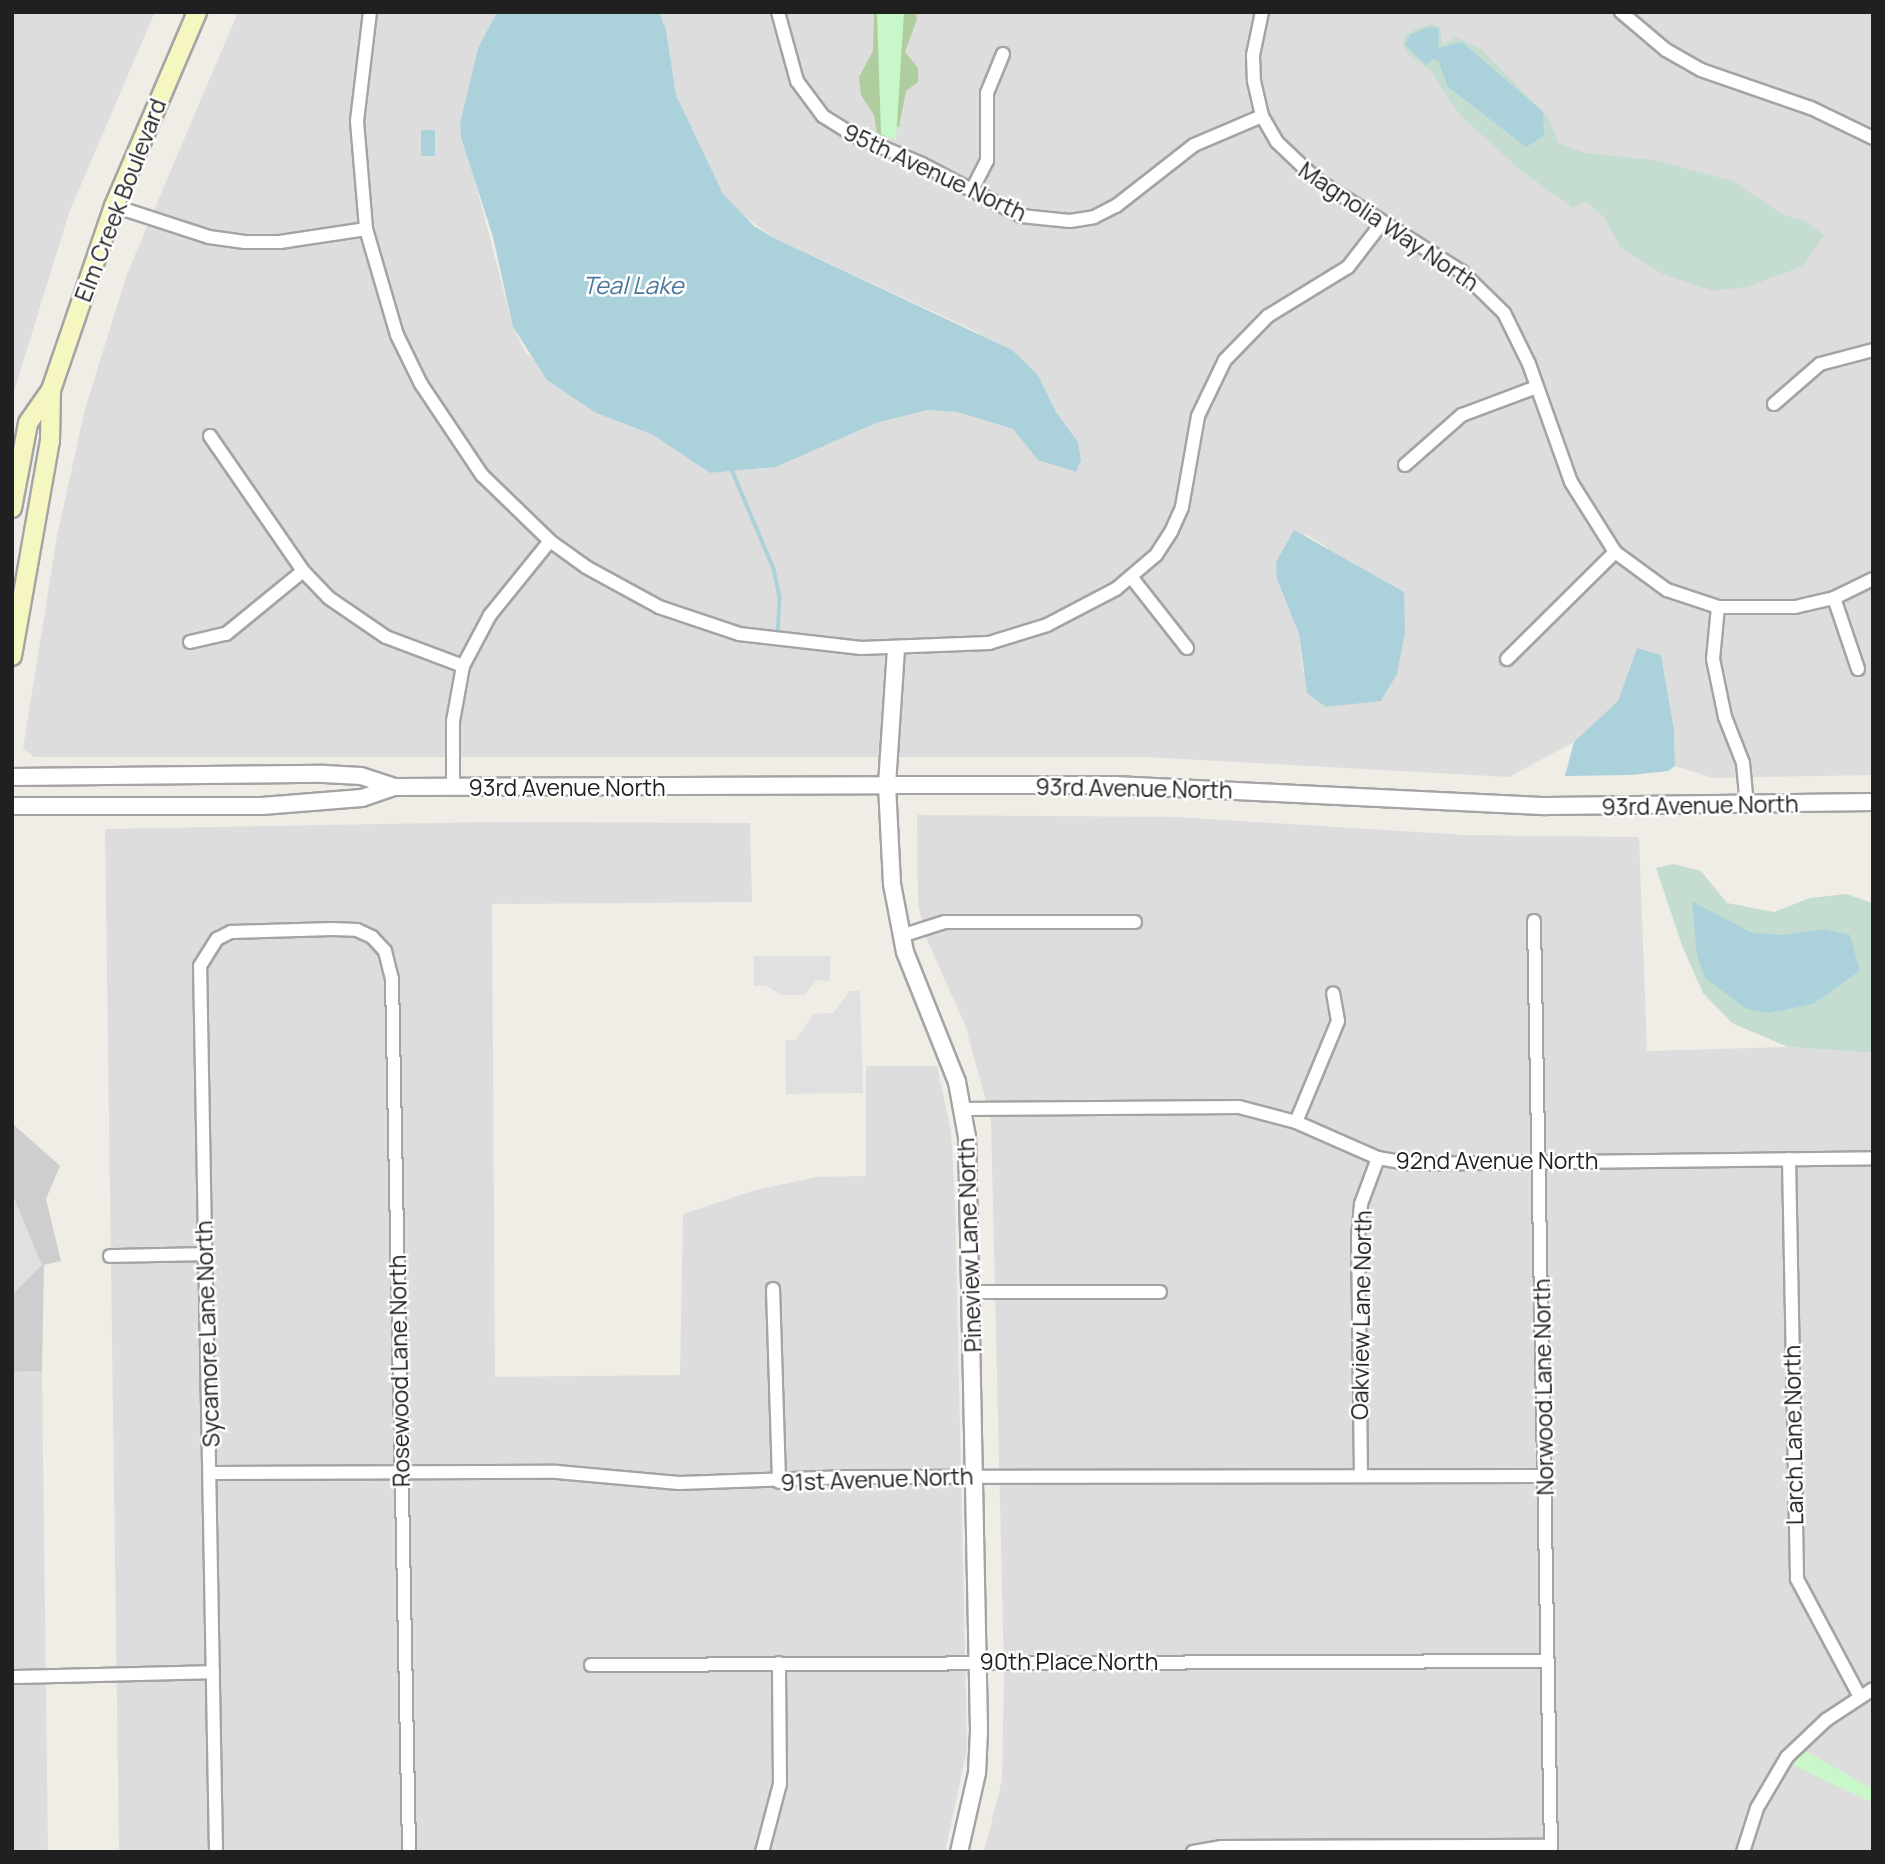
<!DOCTYPE html>
<html>
<head>
<meta charset="utf-8">
<style>
	body { margin:0 }
	#map { position:relative; width:1885px; height:1864px; overflow:hidden; background:#f0ede7; font-family:Manrope,sans-serif }
	div>[style] { position:absolute }
	[style*='--x'] { left:calc(var(--x)*1px); top:calc(var(--y)*1px); width:calc(var(--w)*1px); rotate:calc(var(--a)*1deg) }
	.residential>* { inset:0; background:#dedddd }
	.religious>* { inset:0; background:#cecece }
	.forest>* { inset:0; background:#afcd9f }
	.wetland>* { inset:0; background:#c5ddd1 }
	.park>* { inset:0; background:#c8f7c9 }
	.parking>* { inset:0; background:#e0e0e0 }
	.water>* { inset:0; background:#abd2db; transform-origin:0 0 }
	.stream>* { height:3.5px; margin:-1.75px; padding:0 1.75px; transform-origin:1.75px; border-radius:1.75px; background:#abd2db }
	.roads { filter:drop-shadow(2px 0 #a4a4a4) drop-shadow(-2px 0 #a4a4a4) drop-shadow(0 2px #a4a4a4) drop-shadow(0 -2px #a4a4a4) }
	.minor>* { height:12px; margin:-6px; padding:0 6px; transform-origin:6px; border-radius:6px; background:#fff }
	.tertiary>* { height:16px; margin:-8px; padding:0 8px; transform-origin:8px; border-radius:8px; background:#fff }
	.secondary>* { height:18px; margin:-9px; padding:0 9px; transform-origin:9px; border-radius:9px; background:#f6f6c0 }
	span { translate:-50% -50%; white-space:nowrap; text-align:center; line-height:1.15; -webkit-text-stroke:5px #fff; paint-order:stroke }
	.street-label { font-size:23px; color:#202020 }
	.water-label { font-size:24px; color:#4c789c; font-style:italic }
	.frame { position:absolute; inset:0; border:14px solid #202020; pointer-events:none }
</style>
</head>
<body>
<div id="map">
	<div class="residential">
		<div style="clip-path:polygon(12px 12px,155px 12px,69px 213px,12px 398px)"></div>
		<div style="clip-path:polygon(evenodd,238px 12px,497px 12px,478px 48px,460px 123px,513px 327px,525px 352px,596px 413px,653px 435px,710px 473px,776px 467px,876px 423px,928px 410px,957px 412px,1013px 429px,1039px 460px,1078px 442px,1056px 412px,1038px 375px,975px 331px,774px 238px,741px 214px,723px 194px,691px 134px,676px 95px,666px 29px,659px 12px,1873px 12px,1873px 775px,1713px 778px,1675px 766px,1674px 729px,1661px 655px,1637px 648px,1618px 701px,1602px 718px,1574px 742px,1509px 777px,1145px 757px,34px 757px,23px 749px,57px 536px,85px 409px,127px 274px,238px 12px,1306px 534px,1328px 548px,1303px 674px,1299px 634px,1277px 581px,1306px 534px)"></div>
		<div style="clip-path:polygon(917px 815px,1177px 817px,1465px 835px,1639px 837px,1647px 1051px,1788px 1047px,1873px 1053px,1873px 1789px,1805px 1751px,1794px 1765px,1873px 1803px,1873px 1852px,984px 1852px,1002px 1780px,1004px 1674px,991px 1119px,965px 1025px,925px 935px,918px 904px)"></div>
		<div style="clip-path:polygon(492px 822px,750px 823px,752px 902px,492px 904px,495px 1377px,680px 1375px,683px 1214px,756px 1190px,816px 1177px,866px 1176px,866px 1066px,937px 1066px,951px 1131px,955px 1202px,967px 1749px,945px 1852px,119px 1852px,105px 829px)"></div>
		<div style="clip-path:polygon(42px 1371px,48px 1852px,12px 1852px,12px 1372px)"></div>
	</div>
	<div class="religious">
		<div style="clip-path:polygon(12px 1123px,60px 1166px,46px 1199px,61px 1261px,44px 1265px,42px 1371px,12px 1372px)"></div>
	</div>
	<div class="forest">
		<div style="clip-path:polygon(874px 12px,916px 12px,917px 19px,905px 52px,918px 68px,918px 82px,906px 91px,899px 127px,888px 125px,885px 137px,877px 133px,874px 115px,861px 95px,859px 77px,873px 51px)"></div>
	</div>
	<div class="wetland">
		<div style="clip-path:polygon(1430px 24px,1440px 27px,1443px 45px,1456px 37px,1481px 49px,1549px 118px,1558px 143px,1585px 153px,1654px 160px,1733px 181px,1784px 215px,1805px 221px,1824px 235px,1803px 266px,1747px 287px,1712px 291px,1661px 273px,1621px 248px,1603px 216px,1585px 201px,1573px 208px,1520px 170px,1458px 113px,1431px 71px,1409px 55px,1402px 43px,1406px 34px)"></div>
		<div style="clip-path:polygon(1674px 864px,1701px 871px,1727px 903px,1774px 912px,1810px 898px,1846px 894px,1873px 903px,1873px 1053px,1788px 1047px,1732px 1023px,1703px 993px,1683px 948px,1656px 868px)"></div>
	</div>
	<div class="park">
		<div style="clip-path:polygon(877px 12px,904px 12px,896px 140px,881px 134px)"></div>
		<div style="clip-path:polygon(1805px 1751px,1873px 1789px,1873px 1803px,1793px 1765px)"></div>
	</div>
	<div class="parking">
		<div style="clip-path:polygon(754px 956px,830px 956px,830px 981px,817px 980px,804px 995px,781px 995px,765px 985px,754px 986px)"></div>
		<div style="clip-path:polygon(850px 991px,860px 991px,863px 1093px,786px 1094px,785px 1040px,796px 1040px,813px 1014px,833px 1013px)"></div>
		<div style="clip-path:polygon(12px 1193px,42px 1265px,12px 1295px)"></div>
	</div>
	<div class="water">
		<div style="clip-path:polygon(497px 12px,659px 12px,666px 29px,676px 95px,723px 194px,754px 226px,774px 238px,1012px 350px,1038px 375px,1056px 412px,1078px 442px,1081px 460px,1076px 472px,1038px 460px,1013px 429px,957px 412px,928px 410px,876px 423px,776px 467px,710px 473px,653px 435px,596px 413px,547px 380px,513px 327px,493px 237px,461px 137px,460px 123px,478px 48px)"></div>
		<div style="clip-path:polygon(1429px 27px,1439px 29px,1438px 48px,1462px 42px,1543px 112px,1544px 136px,1526px 147px,1447px 86px,1439px 62px,1433px 59px,1426px 65px,1405px 45px,1411px 34px)"></div>
		<div style="left:421px;top:130px;width:14px;height:26px"></div>
		<div style="clip-path:polygon(1294px 530px,1404px 592px,1405px 633px,1397px 674px,1381px 701px,1326px 707px,1307px 693px,1299px 634px,1277px 580px,1276px 562px)"></div>
		<div style="clip-path:polygon(1637px 648px,1661px 655px,1674px 729px,1675px 766px,1668px 771px,1632px 775px,1565px 776px,1574px 742px,1618px 701px)"></div>
		<div style="clip-path:polygon(1692px 901px,1752px 933px,1783px 935px,1823px 929px,1850px 935px,1860px 971px,1813px 1004px,1769px 1013px,1746px 1009px,1705px 978px,1697px 956px)"></div>
	</div>
	<div class="stream">
		<div style="--x:733;--y:472;--w:105;--a:67.1"></div>
		<div style="--x:774;--y:569;--w:30;--a:78"></div>
		<div style="--x:780;--y:598;--w:34;--a:93"></div>
	</div>
	<div class="roads">
		<div class="minor">
			<div style="--x:370;--y:12;--w:110;--a:96.8"></div>
			<div style="--x:357;--y:121;--w:108;--a:85.2"></div>
			<div style="--x:366;--y:229;--w:110;--a:73.7"></div>
			<div style="--x:397;--y:335;--w:55;--a:63.9"></div>
			<div style="--x:421;--y:384;--w:110;--a:56.2"></div>
			<div style="--x:482;--y:475;--w:95;--a:44.1"></div>
			<div style="--x:550;--y:541;--w:44;--a:35.8"></div>
			<div style="--x:586;--y:567;--w:83;--a:28.7"></div>
			<div style="--x:659;--y:607;--w:84;--a:18.6"></div>
			<div style="--x:739;--y:634;--w:123;--a:6.5"></div>
			<div style="--x:861;--y:648;--w:128;--a:-2.2"></div>
			<div style="--x:989;--y:643;--w:61;--a:-17.2"></div>
			<div style="--x:1047;--y:625;--w:78;--a:-27.6"></div>
			<div style="--x:1116;--y:589;--w:52;--a:-40.4"></div>
			<div style="--x:1156;--y:555;--w:27;--a:-57"></div>
			<div style="--x:1171;--y:532;--w:27;--a:-66"></div>
			<div style="--x:1182;--y:507;--w:92;--a:-80"></div>
			<div style="--x:1198;--y:416;--w:62;--a:-64.3"></div>
			<div style="--x:1225;--y:360;--w:62;--a:-45.7"></div>
			<div style="--x:1268;--y:316;--w:94;--a:-31.5"></div>
			<div style="--x:1348;--y:267;--w:56;--a:-52.3"></div>
			<div style="--x:778;--y:12;--w:72;--a:74.6"></div>
			<div style="--x:797;--y:81;--w:44;--a:53.4"></div>
			<div style="--x:823;--y:116;--w:36;--a:32"></div>
			<div style="--x:853;--y:135;--w:75;--a:22.8"></div>
			<div style="--x:922;--y:164;--w:112;--a:27.7"></div>
			<div style="--x:1021;--y:216;--w:49;--a:5.8"></div>
			<div style="--x:1070;--y:221;--w:24;--a:-9"></div>
			<div style="--x:1094;--y:217;--w:25;--a:-27"></div>
			<div style="--x:1116;--y:206;--w:99;--a:-38"></div>
			<div style="--x:1194;--y:145;--w:74;--a:-23.1"></div>
			<div style="--x:1262;--y:12;--w:44;--a:101.8"></div>
			<div style="--x:1253;--y:55;--w:26;--a:88"></div>
			<div style="--x:1254;--y:81;--w:36;--a:77"></div>
			<div style="--x:1262;--y:116;--w:30;--a:60"></div>
			<div style="--x:1277;--y:142;--w:55;--a:43.5"></div>
			<div style="--x:1317;--y:180;--w:172;--a:32.4"></div>
			<div style="--x:1462;--y:272;--w:59;--a:44.3"></div>
			<div style="--x:1504;--y:313;--w:57;--a:63.9"></div>
			<div style="--x:1529;--y:364;--w:125;--a:70.4"></div>
			<div style="--x:1571;--y:482;--w:83;--a:57.8"></div>
			<div style="--x:1615;--y:552;--w:64;--a:36.2"></div>
			<div style="--x:1667;--y:590;--w:54;--a:18.4"></div>
			<div style="--x:1718;--y:607;--w:77;--a:0"></div>
			<div style="--x:1795;--y:607;--w:40;--a:-13"></div>
			<div style="--x:1834;--y:598;--w:43;--a:-26"></div>
			<div style="--x:1621;--y:12;--w:59;--a:40.2"></div>
			<div style="--x:1666;--y:50;--w:40;--a:29.7"></div>
			<div style="--x:1701;--y:70;--w:116;--a:19.1"></div>
			<div style="--x:1811;--y:108;--w:69;--a:25.8"></div>
			<div style="--x:972;--y:190;--w:33;--a:-63"></div>
			<div style="--x:987;--y:161;--w:68;--a:-90"></div>
			<div style="--x:987;--y:93;--w:42;--a:-67.7"></div>
			<div style="--x:114;--y:206;--w:100;--a:18.1"></div>
			<div style="--x:209;--y:237;--w:36;--a:8"></div>
			<div style="--x:245;--y:242;--w:35;--a:0"></div>
			<div style="--x:280;--y:242;--w:87;--a:-8.6"></div>
			<div style="--x:1774;--y:404;--w:61;--a:-41"></div>
			<div style="--x:1820;--y:364;--w:55;--a:-14.8"></div>
			<div style="--x:210;--y:436;--w:164;--a:55.4"></div>
			<div style="--x:303;--y:571;--w:37;--a:46"></div>
			<div style="--x:329;--y:598;--w:69;--a:34.4"></div>
			<div style="--x:386;--y:637;--w:82;--a:20.6"></div>
			<div style="--x:1405;--y:465;--w:76;--a:-41.3"></div>
			<div style="--x:1462;--y:415;--w:80;--a:-20.5"></div>
			<div style="--x:1132;--y:578;--w:89;--a:51.8"></div>
			<div style="--x:1834;--y:598;--w:75;--a:71.3"></div>
			<div style="--x:1718;--y:607;--w:52;--a:95.5"></div>
			<div style="--x:1713;--y:659;--w:59;--a:78.3"></div>
			<div style="--x:1725;--y:717;--w:49;--a:68.6"></div>
			<div style="--x:1743;--y:763;--w:42;--a:84.6"></div>
			<div style="--x:190;--y:642;--w:37;--a:-13"></div>
			<div style="--x:226;--y:634;--w:99;--a:-39.3"></div>
			<div style="--x:1507;--y:659;--w:152;--a:-44.7"></div>
			<div style="--x:453;--y:788;--w:67;--a:-90"></div>
			<div style="--x:453;--y:721;--w:56;--a:-79.7"></div>
			<div style="--x:463;--y:666;--w:58;--a:-62.1"></div>
			<div style="--x:490;--y:615;--w:95;--a:-51"></div>
			<div style="--x:1534;--y:921;--w:931;--a:88.95"></div>
			<div style="--x:901;--y:936;--w:46;--a:-17.7"></div>
			<div style="--x:945;--y:922;--w:190;--a:0"></div>
			<div style="--x:963;--y:1109;--w:276;--a:-0.4"></div>
			<div style="--x:1239;--y:1107;--w:59;--a:14.7"></div>
			<div style="--x:1296;--y:1122;--w:90;--a:23.7"></div>
			<div style="--x:1378;--y:1158;--w:34;--a:10"></div>
			<div style="--x:1411;--y:1164;--w:462;--a:-0.7"></div>
			<div style="--x:1296;--y:1122;--w:109;--a:-67.4"></div>
			<div style="--x:1338;--y:1021;--w:28;--a:-100"></div>
			<div style="--x:1789;--y:1159;--w:420;--a:88.9"></div>
			<div style="--x:1797;--y:1579;--w:132;--a:61.9"></div>
			<div style="--x:110;--y:1256;--w:94;--a:-1.2"></div>
			<div style="--x:773;--y:1289;--w:193;--a:88.2"></div>
			<div style="--x:971;--y:1292;--w:189;--a:0"></div>
			<div style="--x:211;--y:1473;--w:346;--a:-0.2"></div>
			<div style="--x:557;--y:1472;--w:122;--a:5.2"></div>
			<div style="--x:679;--y:1483;--w:169;--a:-2"></div>
			<div style="--x:848;--y:1477;--w:696;--a:-0.08"></div>
			<div style="--x:1361;--y:1476;--w:238;--a:-90.7"></div>
			<div style="--x:1358;--y:1238;--w:34;--a:-85"></div>
			<div style="--x:1361;--y:1204;--w:49;--a:-69.7"></div>
			<div style="--x:591;--y:1665;--w:957;--a:-0.24"></div>
			<div style="--x:12;--y:1677;--w:201;--a:-1.4"></div>
			<div style="--x:216;--y:1852;--w:886;--a:-91.03"></div>
			<div style="--x:200;--y:966;--w:32;--a:-58"></div>
			<div style="--x:217;--y:939;--w:16;--a:-27"></div>
			<div style="--x:231;--y:932;--w:101;--a:-1.7"></div>
			<div style="--x:332;--y:929;--w:25;--a:2"></div>
			<div style="--x:357;--y:930;--w:17;--a:25"></div>
			<div style="--x:372;--y:937;--w:19;--a:47"></div>
			<div style="--x:385;--y:951;--w:29;--a:76"></div>
			<div style="--x:392;--y:979;--w:873;--a:88.88"></div>
			<div style="--x:762;--y:1852;--w:70;--a:-75.2"></div>
			<div style="--x:780;--y:1784;--w:121;--a:-90.5"></div>
			<div style="--x:1193;--y:1852;--w:28;--a:-10"></div>
			<div style="--x:1221;--y:1847;--w:330;--a:-0.2"></div>
			<div style="--x:1743;--y:1852;--w:46;--a:-72.3"></div>
			<div style="--x:1757;--y:1808;--w:59;--a:-59.5"></div>
			<div style="--x:1787;--y:1757;--w:54;--a:-43.5"></div>
			<div style="--x:1826;--y:1720;--w:56;--a:-33.4"></div>
		</div>
		<div class="tertiary">
			<div style="--x:896;--y:649;--w:136;--a:93.8"></div>
			<div style="--x:887;--y:785;--w:99;--a:87.1"></div>
			<div style="--x:892;--y:884;--w:69;--a:79.2"></div>
			<div style="--x:905;--y:952;--w:140;--a:68.2"></div>
			<div style="--x:957;--y:1082;--w:56;--a:79.7"></div>
			<div style="--x:967;--y:1137;--w:594;--a:88.84"></div>
			<div style="--x:979;--y:1731;--w:42;--a:92.7"></div>
			<div style="--x:977;--y:1773;--w:81;--a:102.8"></div>
			<div style="--x:12;--y:777;--w:312;--a:-0.6"></div>
			<div style="--x:324;--y:774;--w:37;--a:3"></div>
			<div style="--x:361;--y:776;--w:35;--a:18"></div>
			<div style="--x:12;--y:806;--w:250;--a:0"></div>
			<div style="--x:262;--y:806;--w:100;--a:-4.6"></div>
			<div style="--x:362;--y:798;--w:34;--a:-19"></div>
			<div style="--x:394;--y:787;--w:493;--a:-0.2"></div>
			<div style="--x:887;--y:785;--w:227;--a:0"></div>
			<div style="--x:1114;--y:785;--w:433;--a:2.8"></div>
			<div style="--x:1546;--y:806;--w:327;--a:-0.7"></div>
		</div>
		<div class="secondary">
			<div style="--x:12;--y:508;--w:86;--a:-79.3"></div>
			<div style="--x:28;--y:423;--w:40;--a:-55.1"></div>
			<div style="--x:51;--y:390;--w:194;--a:-71.1"></div>
			<div style="--x:114;--y:206;--w:211;--a:-66.8"></div>
			<div style="--x:12;--y:656;--w:218;--a:-80"></div>
			<div style="--x:50;--y:441;--w:51;--a:-88.9"></div>
		</div>
	</div>
	<div class="street-label">
		<span style="left:935px;top:172px;rotate:25deg">95th Avenue North</span>
		<span style="left:120px;top:200px;rotate:-69deg">Elm Creek Boulevard</span>
		<span style="left:1389px;top:226px;rotate:34deg">Magnolia Way North</span>
		<span style="left:567px;top:787px">93rd Avenue North</span>
		<span style="left:1134px;top:788px;rotate:1deg">93rd Avenue North</span>
		<span style="left:1700px;top:805px;rotate:-1deg">93rd Avenue North</span>
		<span style="left:1497px;top:1160px">92nd Avenue North</span>
		<span style="left:969px;top:1245px;rotate:-92deg">Pineview Lane North</span>
		<span style="left:1361px;top:1315px;rotate:-89deg">Oakview Lane North</span>
		<span style="left:207px;top:1334px;rotate:-92deg">Sycamore Lane North</span>
		<span style="left:399px;top:1371px;rotate:-91deg">Rosewood Lane North</span>
		<span style="left:1543px;top:1387px;rotate:-91deg">Norwood Lane North</span>
		<span style="left:1793px;top:1435px;rotate:-91deg">Larch Lane North</span>
		<span style="left:877px;top:1479px;rotate:-2deg">91st Avenue North</span>
		<span style="left:1069px;top:1661px">90th Place North</span>
	</div>
	<div class="water-label">
		<span style="left:633px;top:285px">Teal Lake</span>
	</div>
	<div class="frame"></div>
</div>
</body>
</html>
